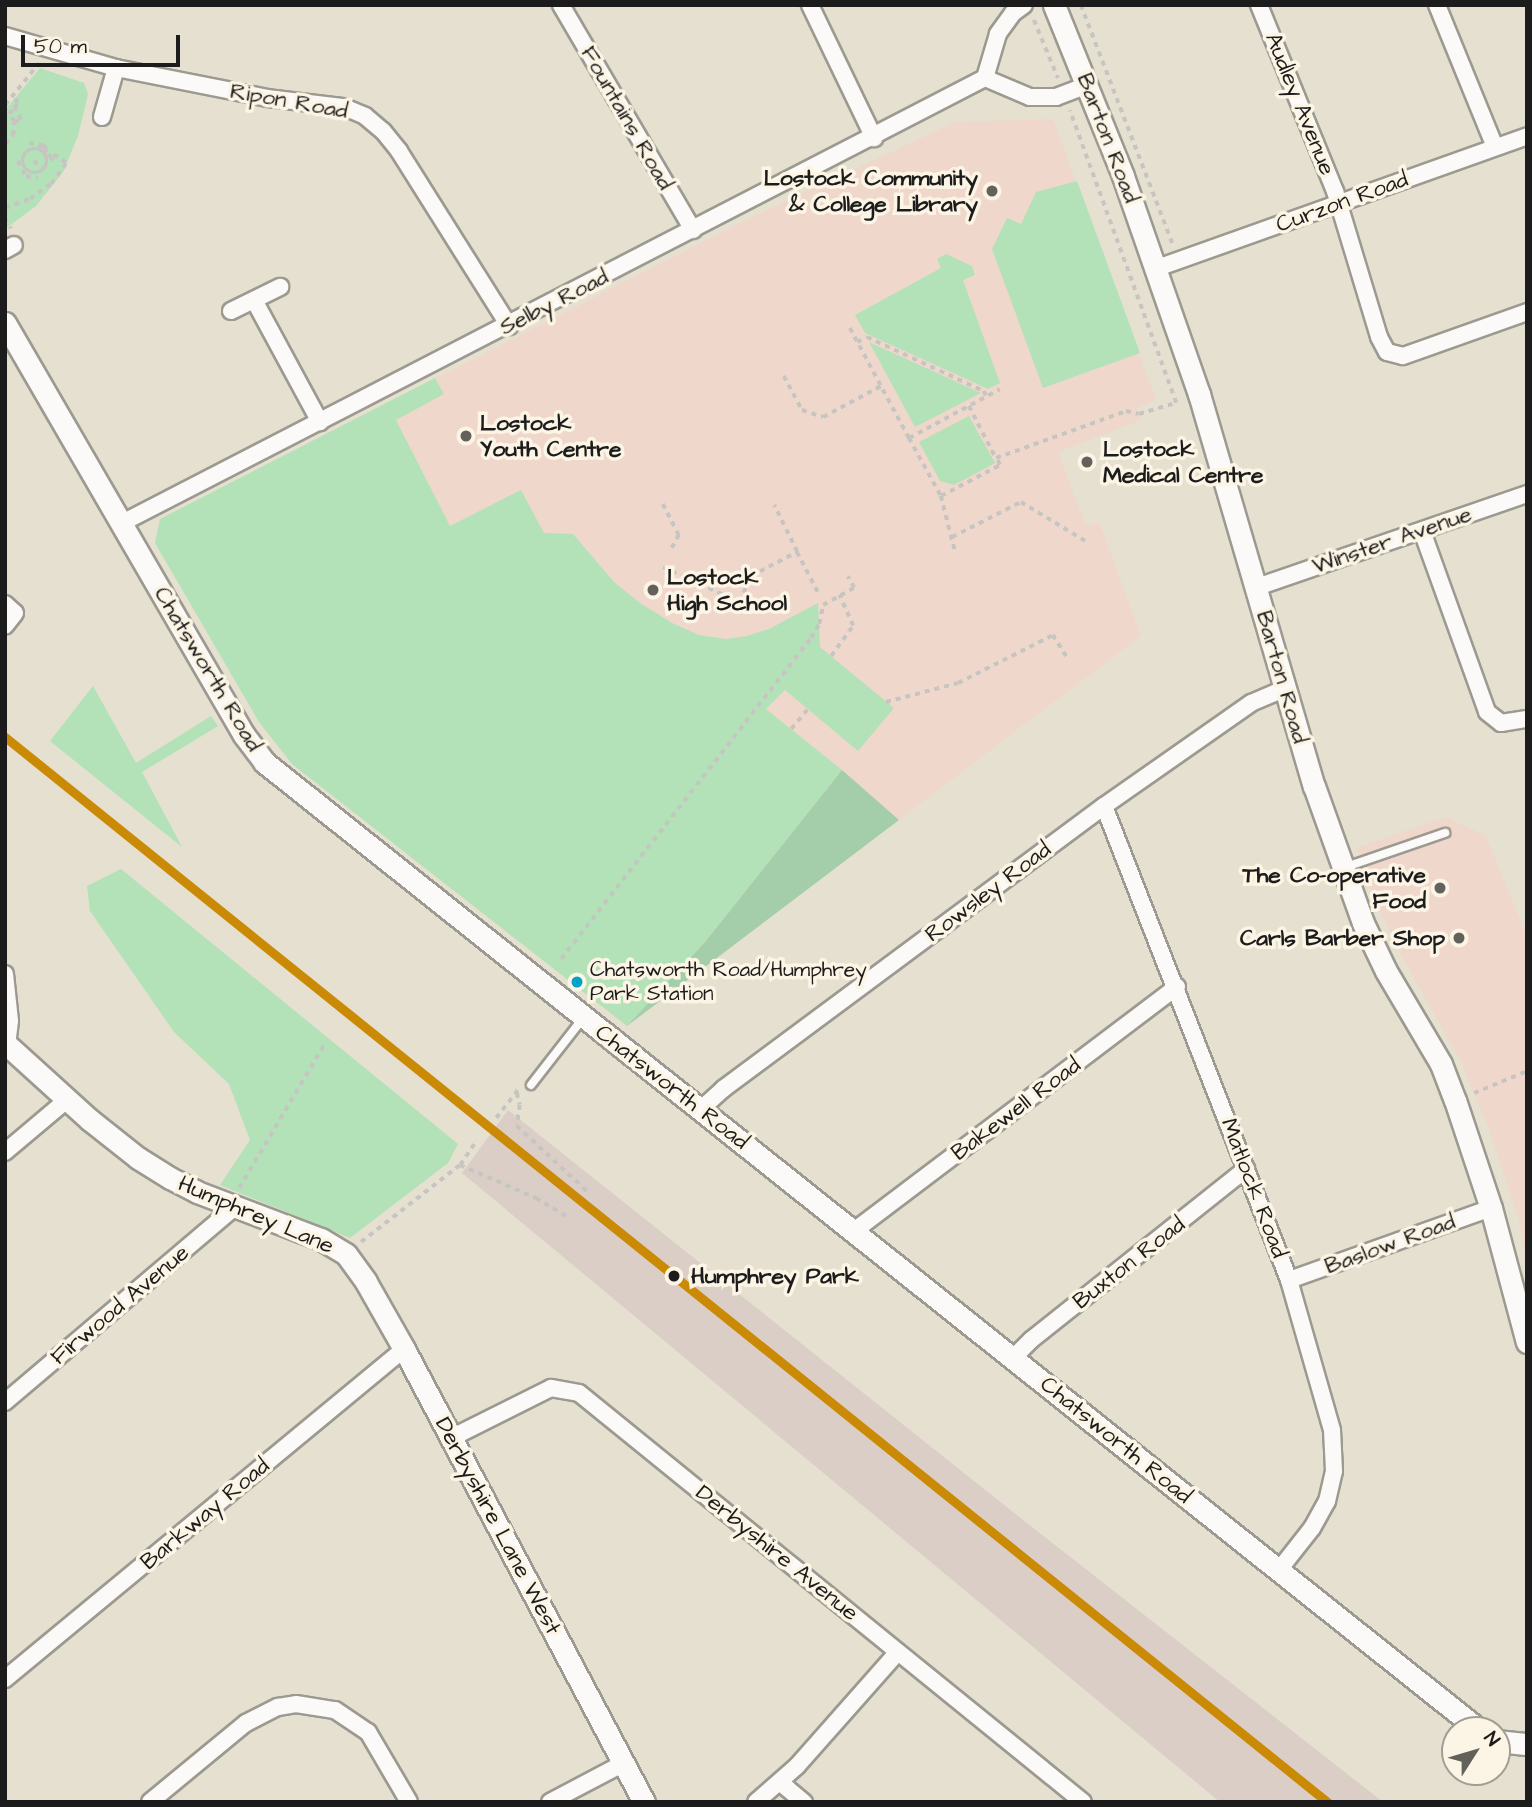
<!DOCTYPE html>
<html>
<head>
<meta charset="utf-8">
<style>
	body { margin:0 }
	#map { position:relative; width:1532px; height:1807px; overflow:hidden; background:#e5e0cf; font-family:"Architects Daughter",sans-serif }
	div>[style] { position:absolute }
	[style*='--x'] { left:calc(var(--x)*1px); top:calc(var(--y)*1px); width:calc(var(--w)*1px); rotate:calc(var(--a)*1deg) }
	.built>* { inset:0; background:#efd8cb }
	.industrial>* { inset:0; background:#dbcec7 }
	.green>* { inset:0; background:#b3e1b8 }
	.forest>* { inset:0; background:#a4cea9 }
	.path>* { height:3.5px; margin-top:-1.75px; transform-origin:0; background:repeating-linear-gradient(90deg,#c6c5c1 0 5px,transparent 0 10px) }
	.path>.ring { margin:-1.75px; padding:0; box-sizing:content-box; background:none; border:3.5px solid #c6c5c1; border-radius:50% }
	.roads { filter:drop-shadow(2px 0 #9c9a90) drop-shadow(-2px 0 #9c9a90) drop-shadow(0 2px #9c9a90) drop-shadow(0 -2px #9c9a90) }
	.service>* { height:8px; margin:-4px; padding:0 4px; transform-origin:4px; border-radius:4px; background:#fbfaf8 }
	.minor>* { height:16px; margin:-8px; padding:0 8px; transform-origin:8px; border-radius:8px; background:#fbfaf8 }
	.tertiary>* { height:21px; margin:-10.5px; padding:0 10.5px; transform-origin:10.5px; border-radius:10.5px; background:#fbfaf8 }
	.rail-1>* { height:9px; margin:-4.5px; padding:0 4.5px; transform-origin:4.5px; border-radius:4.5px; background:#cb8a06 }
	.dots>* { width:19px; height:19px; translate:-50% -50%; box-sizing:border-box; border:4px solid #fcf5e5; border-radius:50% }
	span { translate:-50% -50%; white-space:nowrap; text-align:center; line-height:1.15; -webkit-text-stroke:7px #fcf5e5; paint-order:stroke }
	.bus-label { font-size:21px; color:#1c1c1c }
	.left { translate:0 -50%; text-align:left }
	.street-label { font-size:23px; color:#1c1c1c }
	.poi-label { font-size:23px; color:#1c1c1c; font-weight:700 }
	.right { translate:-100% -50%; text-align:right }
	.stop-label { font-size:23px; color:#1c1c1c; font-weight:700 }
	.frame { position:absolute; inset:0; border:7px solid #1c1c1c; pointer-events:none }
	.north { position:absolute; left:1441px; top:1716px; width:70px; height:70px; box-sizing:border-box; background:#fcf5e5; border:2px solid #a29e95; border-radius:50%; rotate:53deg; font-size:19px; font-weight:700; line-height:28px; text-align:center; color:#1c1c1c }
	.north::after { content:''; display:block; margin:auto; width:24px; height:32px; background:#62615b; clip-path:polygon(50% 0,100% 100%,50% 72%,0 100%) }
	.scale { position:absolute; left:21px; top:35px; width:159px; height:32px; box-sizing:border-box; border:4px solid #1c1c1c; border-top:0; padding-left:9px; font-size:21px; line-height:24px; white-space:nowrap; color:#1c1c1c; -webkit-text-stroke:5px #fcf5e5; paint-order:stroke }
</style>
</head>
<body>
<div id="map">
	<div class="built">
		<div style="clip-path:polygon(1053px 119px,1156px 400px,1137px 408px,1141px 420px,1058px 452px,1086px 526px,1099px 522px,1141px 636px,627px 1026px,292px 764px,259px 722px,155px 543px,160px 519px,748px 219px,955px 122px)"></div>
		<div style="clip-path:polygon(1446px 817px,1486px 836px,1527px 937px,1527px 1258px,1519px 1220px,1490px 1132px,1460px 1059px,1402px 957px,1372px 893px,1356px 848px)"></div>
	</div>
	<div class="industrial">
		<div style="clip-path:polygon(508px 1110px,1018px 1516px,1383px 1802px,1220px 1802px,462px 1173px)"></div>
	</div>
	<div class="green">
		<div style="clip-path:polygon(40px 68px,84px 83px,88px 94px,78px 136px,63px 172px,36px 206px,5px 229px,5px 110px)"></div>
		<div style="clip-path:polygon(1077px 181px,1140px 353px,1043px 388px,992px 249px,1007px 218px,1021px 224px,1036px 192px)"></div>
		<div style="clip-path:polygon(946px 254px,972px 266px,975px 275px,963px 280px,1000px 383px,988px 389px,865px 333px,855px 315px,941px 268px,937px 259px)"></div>
		<div style="clip-path:polygon(869px 342px,981px 393px,915px 427px)"></div>
		<div style="clip-path:polygon(435px 378px,444px 394px,396px 420px,450px 526px,521px 490px,544px 533px,573px 534px,614px 582px,640px 603px,672px 623px,699px 635px,726px 639px,747px 636px,769px 629px,818px 603px,820px 647px,894px 708px,858px 751px,785px 690px,766px 709px,842px 770px,705px 942px,627px 1026px,292px 764px,259px 722px,155px 543px,160px 519px)"></div>
		<div style="clip-path:polygon(969px 416px,995px 463px,954px 485px,940px 481px,919px 442px)"></div>
		<div style="clip-path:polygon(93px 686px,136px 763px,211px 716px,218px 726px,142px 772px,182px 847px,50px 741px)"></div>
		<div style="clip-path:polygon(121px 869px,458px 1144px,448px 1163px,350px 1238px,220px 1185px,250px 1140px,229px 1084px,174px 1032px,90px 911px,87px 886px)"></div>
	</div>
	<div class="forest">
		<div style="clip-path:polygon(842px 770px,899px 820px,627px 1026px,705px 942px)"></div>
	</div>
	<div class="path">
		<div style="--x:1081;--y:5;--w:257;--a:69"></div>
		<div style="--x:1034;--y:20;--w:63;--a:67.5"></div>
		<div style="--x:5;--y:105;--w:54;--a:-51"></div>
		<div style="--x:14;--y:122;--w:9;--a:-122"></div>
		<div style="--x:9;--y:114;--w:8;--a:-50"></div>
		<div style="--x:29;--y:143;--w:15;--a:8"></div>
		<div style="--x:44;--y:145;--w:18;--a:61"></div>
		<div style="--x:53;--y:161;--w:16;--a:-128"></div>
		<div style="--x:43;--y:148;--w:15;--a:-160"></div>
		<div style="--x:5;--y:144;--w:12;--a:-48"></div>
		<div style="--x:13;--y:135;--w:13;--a:-86"></div>
		<div style="--x:14;--y:122;--w:7;--a:-16"></div>
		<div style="--x:21;--y:120;--w:14;--a:-120"></div>
		<div style="--x:14;--y:108;--w:6;--a:-51"></div>
		<div style="--x:18;--y:103;--w:8;--a:-135"></div>
		<div class="ring" style="left:23px;top:149px;width:20.5px;height:20.5px"></div>
		<div style="--x:18;--y:161;--w:17;--a:62"></div>
		<div style="--x:26;--y:176;--w:12;--a:9"></div>
		<div style="--x:34;--y:161;--w:13;--a:39"></div>
		<div style="--x:5;--y:208;--w:27;--a:-20"></div>
		<div style="--x:30;--y:199;--w:26;--a:-36"></div>
		<div style="--x:51;--y:184;--w:26;--a:-54"></div>
		<div style="--x:66;--y:163;--w:17;--a:-147"></div>
		<div style="--x:5;--y:218;--w:12;--a:59"></div>
		<div style="--x:850;--y:328;--w:125;--a:61.8"></div>
		<div style="--x:909;--y:438;--w:103;--a:-28.3"></div>
		<div style="--x:857;--y:342;--w:11;--a:-27"></div>
		<div style="--x:867;--y:337;--w:129;--a:24.8"></div>
		<div style="--x:984;--y:391;--w:5;--a:68"></div>
		<div style="--x:784;--y:376;--w:38;--a:62"></div>
		<div style="--x:802;--y:410;--w:22;--a:18"></div>
		<div style="--x:823;--y:417;--w:66;--a:-28.1"></div>
		<div style="--x:969;--y:406;--w:59;--a:62.6"></div>
		<div style="--x:996;--y:458;--w:138;--a:-19.9"></div>
		<div style="--x:1126;--y:411;--w:13;--a:13"></div>
		<div style="--x:1139;--y:414;--w:39;--a:-17"></div>
		<div style="--x:1176;--y:403;--w:311;--a:-110"></div>
		<div style="--x:909;--y:438;--w:66;--a:61.1"></div>
		<div style="--x:941;--y:496;--w:57;--a:75.7"></div>
		<div style="--x:941;--y:496;--w:67;--a:-27.7"></div>
		<div style="--x:1000;--y:465;--w:8;--a:-120"></div>
		<div style="--x:663;--y:504;--w:35;--a:63"></div>
		<div style="--x:679;--y:535;--w:15;--a:118"></div>
		<div style="--x:952;--y:537;--w:77;--a:-26.9"></div>
		<div style="--x:1021;--y:502;--w:77;--a:31.2"></div>
		<div style="--x:797;--y:552;--w:47;--a:62.4"></div>
		<div style="--x:663;--y:567;--w:84;--a:24.7"></div>
		<div style="--x:739;--y:602;--w:29;--a:-65"></div>
		<div style="--x:751;--y:576;--w:52;--a:-27.6"></div>
		<div style="--x:797;--y:552;--w:52;--a:-116.1"></div>
		<div style="--x:831;--y:656;--w:37;--a:-54"></div>
		<div style="--x:853;--y:626;--w:34;--a:-114"></div>
		<div style="--x:886;--y:702;--w:74;--a:-14.8"></div>
		<div style="--x:958;--y:683;--w:106;--a:-26.8"></div>
		<div style="--x:1053;--y:635;--w:28;--a:58"></div>
		<div style="--x:791;--y:729;--w:26;--a:-50"></div>
		<div style="--x:561;--y:959;--w:407;--a:-52.1"></div>
		<div style="--x:811;--y:638;--w:16;--a:-60"></div>
		<div style="--x:819;--y:624;--w:19;--a:-78"></div>
		<div style="--x:823;--y:605;--w:35;--a:-29"></div>
		<div style="--x:854;--y:588;--w:13;--a:-119"></div>
		<div style="--x:517;--y:1093;--w:12;--a:76"></div>
		<div style="--x:520;--y:1105;--w:21;--a:98"></div>
		<div style="--x:517;--y:1126;--w:97;--a:42.9"></div>
		<div style="--x:1474;--y:1093;--w:57;--a:-22.5"></div>
		<div style="--x:496;--y:1118;--w:37;--a:-52"></div>
		<div style="--x:460;--y:1165;--w:83;--a:23.5"></div>
		<div style="--x:536;--y:1198;--w:39;--a:31"></div>
		<div style="--x:239;--y:1188;--w:166;--a:-59.3"></div>
		<div style="--x:361;--y:1242;--w:125;--a:-37.9"></div>
		<div style="--x:460;--y:1165;--w:30;--a:-56"></div>
	</div>
	<div class="roads">
		<div class="service">
			<div style="--x:1346;--y:867;--w:105;--a:-19"></div>
			<div style="--x:531;--y:1085;--w:86;--a:-52.1"></div>
		</div>
		<div class="minor">
			<div style="--x:561;--y:5;--w:261;--a:59.6"></div>
			<div style="--x:810;--y:5;--w:148;--a:64.3"></div>
			<div style="--x:1024;--y:5;--w:14;--a:144"></div>
			<div style="--x:1013;--y:13;--w:26;--a:126"></div>
			<div style="--x:998;--y:34;--w:46;--a:106.5"></div>
			<div style="--x:985;--y:78;--w:49;--a:22.9"></div>
			<div style="--x:1030;--y:97;--w:26;--a:0"></div>
			<div style="--x:1056;--y:97;--w:33;--a:-21"></div>
			<div style="--x:1259;--y:5;--w:201;--a:67.8"></div>
			<div style="--x:1335;--y:191;--w:152;--a:73.2"></div>
			<div style="--x:1379;--y:337;--w:17;--a:62"></div>
			<div style="--x:1387;--y:352;--w:16;--a:14"></div>
			<div style="--x:1403;--y:356;--w:132;--a:-19.5"></div>
			<div style="--x:1437;--y:5;--w:153;--a:67.8"></div>
			<div style="--x:5;--y:36;--w:116;--a:16.1"></div>
			<div style="--x:116;--y:68;--w:154;--a:11.2"></div>
			<div style="--x:267;--y:98;--w:78;--a:6.7"></div>
			<div style="--x:344;--y:107;--w:23;--a:23"></div>
			<div style="--x:365;--y:116;--w:23;--a:40"></div>
			<div style="--x:383;--y:131;--w:26;--a:51"></div>
			<div style="--x:399;--y:151;--w:207;--a:57.8"></div>
			<div style="--x:102;--y:117;--w:51;--a:-74.1"></div>
			<div style="--x:5;--y:250;--w:10;--a:-29"></div>
			<div style="--x:1157;--y:268;--w:393;--a:-19.6"></div>
			<div style="--x:254;--y:300;--w:139;--a:61.6"></div>
			<div style="--x:231;--y:311;--w:55;--a:-26.1"></div>
			<div style="--x:122;--y:523;--w:971;--a:-27.28"></div>
			<div style="--x:1422;--y:531;--w:192;--a:70.2"></div>
			<div style="--x:1487;--y:712;--w:18;--a:38"></div>
			<div style="--x:1501;--y:723;--w:26;--a:-9"></div>
			<div style="--x:1257;--y:587;--w:286;--a:-19"></div>
			<div style="--x:5;--y:604;--w:13;--a:42"></div>
			<div style="--x:15;--y:613;--w:16;--a:128"></div>
			<div style="--x:1104;--y:806;--w:509;--a:68.68"></div>
			<div style="--x:1289;--y:1280;--w:156;--a:74"></div>
			<div style="--x:1332;--y:1430;--w:41;--a:87.2"></div>
			<div style="--x:1334;--y:1471;--w:31;--a:103"></div>
			<div style="--x:1327;--y:1501;--w:31;--a:119"></div>
			<div style="--x:1312;--y:1528;--w:53;--a:128.2"></div>
			<div style="--x:5;--y:974;--w:47;--a:83.9"></div>
			<div style="--x:10;--y:1021;--w:23;--a:97"></div>
			<div style="--x:701;--y:1109;--w:30;--a:-42"></div>
			<div style="--x:723;--y:1089;--w:475;--a:-36.6"></div>
			<div style="--x:1104;--y:806;--w:179;--a:-35"></div>
			<div style="--x:1251;--y:703;--w:36;--a:-23"></div>
			<div style="--x:5;--y:1152;--w:82;--a:-40.1"></div>
			<div style="--x:854;--y:1231;--w:405;--a:-37.1"></div>
			<div style="--x:1289;--y:1280;--w:214;--a:-19.6"></div>
			<div style="--x:1013;--y:1358;--w:25;--a:-45"></div>
			<div style="--x:1031;--y:1340;--w:275;--a:-38.5"></div>
			<div style="--x:5;--y:1402;--w:302;--a:-40.3"></div>
			<div style="--x:451;--y:1438;--w:112;--a:-26.6"></div>
			<div style="--x:551;--y:1388;--w:28;--a:10"></div>
			<div style="--x:579;--y:1393;--w:649;--a:39.06"></div>
			<div style="--x:5;--y:1679;--w:518;--a:-39.59"></div>
			<div style="--x:781;--y:1783;--w:30;--a:40"></div>
			<div style="--x:150;--y:1802;--w:124;--a:-39.5"></div>
			<div style="--x:246;--y:1723;--w:36;--a:-27"></div>
			<div style="--x:278;--y:1707;--w:18;--a:-9"></div>
			<div style="--x:296;--y:1704;--w:39;--a:9"></div>
			<div style="--x:335;--y:1710;--w:40;--a:34"></div>
			<div style="--x:368;--y:1732;--w:81;--a:59.6"></div>
			<div style="--x:550;--y:1802;--w:84;--a:-27.8"></div>
			<div style="--x:756;--y:1802;--w:55;--a:-41.3"></div>
			<div style="--x:797;--y:1766;--w:152;--a:-48.5"></div>
		</div>
		<div class="tertiary">
			<div style="--x:1054;--y:5;--w:184;--a:68"></div>
			<div style="--x:1123;--y:176;--w:231;--a:70.8"></div>
			<div style="--x:1199;--y:394;--w:409;--a:73.7"></div>
			<div style="--x:1314;--y:786;--w:145;--a:70.3"></div>
			<div style="--x:1363;--y:923;--w:53;--a:64.4"></div>
			<div style="--x:1386;--y:971;--w:108;--a:59.4"></div>
			<div style="--x:1441;--y:1064;--w:39;--a:69"></div>
			<div style="--x:1455;--y:1100;--w:114;--a:71.6"></div>
			<div style="--x:1491;--y:1208;--w:139;--a:75"></div>
			<div style="--x:5;--y:323;--w:476;--a:59.9"></div>
			<div style="--x:244;--y:735;--w:34;--a:53"></div>
			<div style="--x:264;--y:762;--w:1553;--a:38.54"></div>
			<div style="--x:5;--y:1043;--w:115;--a:42.2"></div>
			<div style="--x:90;--y:1120;--w:61;--a:38.4"></div>
			<div style="--x:138;--y:1158;--w:38;--a:32"></div>
			<div style="--x:170;--y:1178;--w:30;--a:27"></div>
			<div style="--x:197;--y:1192;--w:133;--a:20.8"></div>
			<div style="--x:321;--y:1239;--w:29;--a:31"></div>
			<div style="--x:346;--y:1254;--w:34;--a:54"></div>
			<div style="--x:366;--y:1282;--w:77;--a:60.4"></div>
			<div style="--x:404;--y:1349;--w:513;--a:62.09"></div>
			<div style="--x:1497;--y:1741;--w:30;--a:6"></div>
		</div>
	</div>
	<div class="rail-1">
		<div style="--x:5;--y:737;--w:1698;--a:38.85"></div>
	</div>
	<div class="dots">
		<div style="left:992px;top:191px;background:#62615b"></div>
		<div style="left:466px;top:436px;background:#62615b"></div>
		<div style="left:1087px;top:462px;background:#62615b"></div>
		<div style="left:653px;top:590px;background:#62615b"></div>
		<div style="left:1440px;top:888px;background:#62615b"></div>
		<div style="left:1459px;top:938px;background:#62615b"></div>
		<div style="left:577px;top:982px;background:#01a2c5"></div>
		<div style="left:674px;top:1276px;background:#1c1c1c"></div>
	</div>
	<div class="bus-label">
		<span class="left" style="left:590px;top:982px">Chatsworth Road/Humphrey<br>Park Station</span>
	</div>
	<div class="street-label">
		<span style="left:289px;top:101px;rotate:10deg">Ripon Road</span>
		<span style="left:1300px;top:104px;rotate:68deg">Audley Avenue</span>
		<span style="left:627px;top:118px;rotate:60deg">Fountains Road</span>
		<span style="left:1108px;top:138px;rotate:69deg">Barton Road</span>
		<span style="left:1342px;top:202px;rotate:-20deg">Curzon Road</span>
		<span style="left:554px;top:302px;rotate:-27deg">Selby Road</span>
		<span style="left:1392px;top:540px;rotate:-19deg">Winster Avenue</span>
		<span style="left:208px;top:669px;rotate:59deg">Chatsworth Road</span>
		<span style="left:1282px;top:677px;rotate:74deg">Barton Road</span>
		<span style="left:988px;top:892px;rotate:-37deg">Rowsley Road</span>
		<span style="left:672px;top:1087px;rotate:38deg">Chatsworth Road</span>
		<span style="left:1016px;top:1109px;rotate:-37deg">Bakewell Road</span>
		<span style="left:1254px;top:1188px;rotate:69deg">Matlock Road</span>
		<span style="left:256px;top:1215px;rotate:23deg">Humphrey Lane</span>
		<span style="left:1390px;top:1244px;rotate:-20deg">Baslow Road</span>
		<span style="left:1129px;top:1263px;rotate:-38deg">Buxton Road</span>
		<span style="left:120px;top:1305px;rotate:-40deg">Firwood Avenue</span>
		<span style="left:1116px;top:1440px;rotate:39deg">Chatsworth Road</span>
		<span style="left:205px;top:1514px;rotate:-40deg">Barkway Road</span>
		<span style="left:498px;top:1526px;rotate:62deg">Derbyshire Lane West</span>
		<span style="left:777px;top:1553px;rotate:39deg">Derbyshire Avenue</span>
	</div>
	<div class="poi-label">
		<span class="right" style="left:978px;top:191px">Lostock Community<br>&amp; College Library</span>
		<span class="left" style="left:480px;top:436px">Lostock<br>Youth Centre</span>
		<span class="left" style="left:1103px;top:462px">Lostock<br>Medical Centre</span>
		<span class="left" style="left:667px;top:590px">Lostock<br>High School</span>
		<span class="right" style="left:1426px;top:888px">The Co-operative<br>Food</span>
		<span class="right" style="left:1445px;top:938px">Carls Barber Shop</span>
	</div>
	<div class="stop-label">
		<span class="left" style="left:691px;top:1276px">Humphrey Park</span>
	</div>
	<div class="frame"></div>
	<div class="north">N</div>
	<div class="scale">50 m</div>
</div>
</body>
</html>
